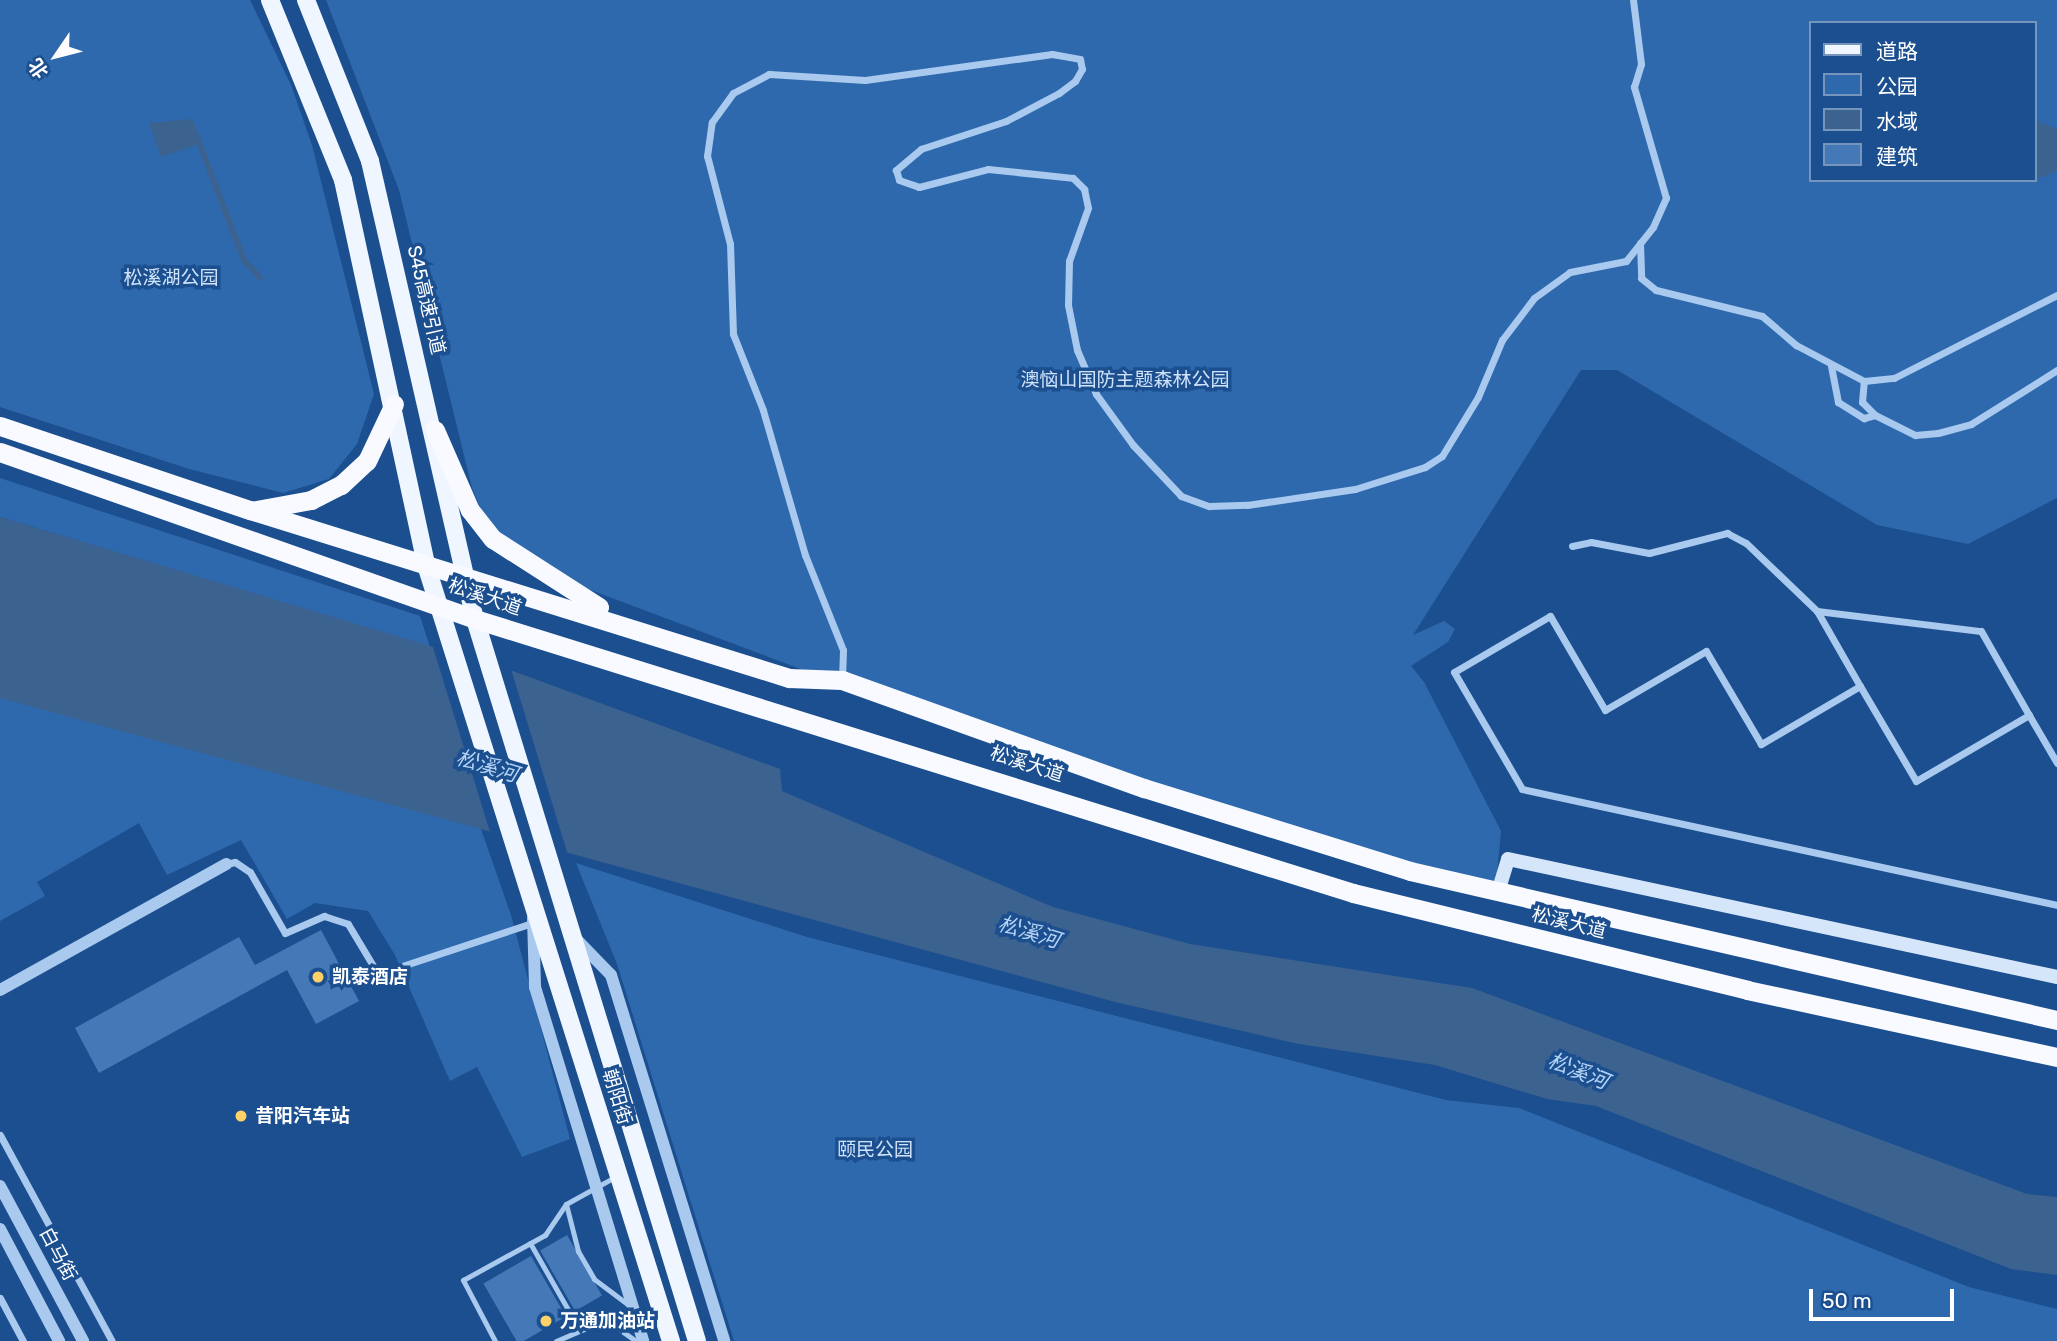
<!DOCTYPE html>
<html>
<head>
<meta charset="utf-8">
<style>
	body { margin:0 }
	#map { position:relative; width:2057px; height:1341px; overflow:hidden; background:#1b4f8f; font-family:Rubik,"Noto Sans SC",sans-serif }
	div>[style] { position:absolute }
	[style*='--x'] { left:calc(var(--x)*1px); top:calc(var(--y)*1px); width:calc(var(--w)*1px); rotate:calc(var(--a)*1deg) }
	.green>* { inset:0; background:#2e69ad }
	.water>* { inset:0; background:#3c6290 }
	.pier>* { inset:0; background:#1b4f8f }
	.stream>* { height:6px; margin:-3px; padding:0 3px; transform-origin:3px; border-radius:3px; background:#3c6290 }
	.building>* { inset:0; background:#4478b7; transform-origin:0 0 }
	.service>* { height:5px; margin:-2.5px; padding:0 2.5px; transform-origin:2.5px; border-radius:2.5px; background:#a9c9ee }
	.minor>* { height:7px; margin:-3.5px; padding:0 3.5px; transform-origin:3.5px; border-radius:3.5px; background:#a9c9ee }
	.tertiary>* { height:12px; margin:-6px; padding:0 6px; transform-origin:6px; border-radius:6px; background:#a9c9ee }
	.secondary>* { height:14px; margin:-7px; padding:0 7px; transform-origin:7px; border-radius:7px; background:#d6e6fa }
	.primary>* { height:18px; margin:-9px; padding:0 9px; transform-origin:9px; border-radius:9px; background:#f0f6ff }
	.trunk>* { height:19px; margin:-9.5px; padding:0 9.5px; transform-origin:9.5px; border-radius:9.5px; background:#f8faff }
	.dots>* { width:19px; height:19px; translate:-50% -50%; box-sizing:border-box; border:4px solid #1b4f8f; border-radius:50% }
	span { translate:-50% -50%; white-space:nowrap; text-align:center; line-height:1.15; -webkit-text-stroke:7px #1b4f8f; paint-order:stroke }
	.park-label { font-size:19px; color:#cfe3fa }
	.street-label { font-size:19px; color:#fff }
	.poi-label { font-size:19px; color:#fff; font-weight:700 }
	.left { translate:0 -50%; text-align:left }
	.water-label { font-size:21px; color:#b5d3f5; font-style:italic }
	.legend { position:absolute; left:1809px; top:21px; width:228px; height:161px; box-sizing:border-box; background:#1b4f8f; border:2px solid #7695bc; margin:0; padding:9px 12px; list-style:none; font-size:21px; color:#fff }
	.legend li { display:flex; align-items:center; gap:14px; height:35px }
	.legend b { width:35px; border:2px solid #7695bc }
	.north { position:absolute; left:21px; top:21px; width:70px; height:70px; -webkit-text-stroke:5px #1b4f8f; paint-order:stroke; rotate:235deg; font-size:19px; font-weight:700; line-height:28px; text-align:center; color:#fff }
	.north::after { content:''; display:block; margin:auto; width:24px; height:32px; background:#fff; clip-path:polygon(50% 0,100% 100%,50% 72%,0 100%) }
	.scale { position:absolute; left:1809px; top:1289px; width:145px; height:32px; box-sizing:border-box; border:4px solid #fff; border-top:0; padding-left:9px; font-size:21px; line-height:24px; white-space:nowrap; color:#fff; -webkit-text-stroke:5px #1b4f8f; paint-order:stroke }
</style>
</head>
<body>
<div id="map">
	<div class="green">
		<div style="clip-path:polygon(0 0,250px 0,291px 85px,312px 145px,374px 394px,357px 444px,329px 479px,283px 493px,189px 469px,0 407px)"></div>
		<div style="clip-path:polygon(evenodd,326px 0,2057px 0,2057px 498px,1968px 544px,1877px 525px,1617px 370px,1581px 370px,1413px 635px,1444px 621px,1455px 629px,1448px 642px,1411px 666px,1424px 682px,1501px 831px,1495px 896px,904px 708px,572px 583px,512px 546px,484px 516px,472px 488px,399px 190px,326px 0,1810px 23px,2034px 23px,2034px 180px,1810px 180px,1810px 23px)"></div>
		<div style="clip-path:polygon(0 478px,420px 616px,430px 647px,0 517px)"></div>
		<div style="clip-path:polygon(0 675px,473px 806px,511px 915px,570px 1139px,522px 1157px,477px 1067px,450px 1081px,395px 955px,368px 911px,315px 903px,287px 919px,241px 840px,167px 875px,139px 823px,37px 882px,45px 896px,0 921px)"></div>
		<div style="clip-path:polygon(576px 863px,807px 937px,1446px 1100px,1519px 1108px,1969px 1287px,2057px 1309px,2057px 1341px,734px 1341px,617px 964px)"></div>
	</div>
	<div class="water">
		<div style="clip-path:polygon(192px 119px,202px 143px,161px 157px,149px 123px)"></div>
		<div style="clip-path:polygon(2034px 120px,2057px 129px,2057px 171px,2034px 180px)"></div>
		<div style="clip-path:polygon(0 517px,513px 671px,780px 769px,782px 791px,1053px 907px,1190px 944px,1472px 988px,2027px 1194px,2057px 1197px,2057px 1275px,2011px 1269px,1596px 1106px,1547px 1099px,1435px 1065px,1299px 1044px,1115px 1002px,0 698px)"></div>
	</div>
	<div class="pier">
		<div style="clip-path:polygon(432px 644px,510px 666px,568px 855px,490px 832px)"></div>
	</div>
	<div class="stream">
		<div style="--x:197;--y:137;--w:132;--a:69.1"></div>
		<div style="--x:244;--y:260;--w:24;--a:48"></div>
	</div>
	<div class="building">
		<div style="clip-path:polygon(321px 930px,359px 1001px,316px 1024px,287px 970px,99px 1073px,75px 1028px,239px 937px,255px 965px)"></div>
		<div style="left:567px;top:1235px;width:70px;height:31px;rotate:60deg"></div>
		<div style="left:531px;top:1256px;width:70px;height:55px;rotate:60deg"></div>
	</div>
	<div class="service">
		<div style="--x:566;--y:1204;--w:49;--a:75.7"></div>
		<div style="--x:578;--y:1251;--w:32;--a:60"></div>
		<div style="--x:594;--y:1279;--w:45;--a:36.9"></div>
		<div style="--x:530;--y:1243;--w:99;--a:60.3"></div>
		<div style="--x:603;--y:1318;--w:40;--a:34.9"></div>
		<div style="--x:495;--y:1341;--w:69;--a:-117.7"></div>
		<div style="--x:463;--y:1280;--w:94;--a:-28.8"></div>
		<div style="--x:545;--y:1235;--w:37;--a:-56"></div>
		<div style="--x:566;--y:1204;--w:56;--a:-28.9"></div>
		<div style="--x:556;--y:1341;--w:84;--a:-23.2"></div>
	</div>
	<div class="minor">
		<div style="--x:1640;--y:243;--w:35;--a:88"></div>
		<div style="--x:1641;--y:278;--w:19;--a:39"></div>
		<div style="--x:1656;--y:290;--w:109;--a:13.8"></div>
		<div style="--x:1762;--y:316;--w:45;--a:40.5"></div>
		<div style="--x:1796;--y:345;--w:77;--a:27.9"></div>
		<div style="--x:1864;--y:381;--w:30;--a:-6"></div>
		<div style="--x:1894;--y:378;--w:183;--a:-27"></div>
		<div style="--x:1831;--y:366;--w:37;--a:79"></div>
		<div style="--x:1838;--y:402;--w:31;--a:32"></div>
		<div style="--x:1864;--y:418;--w:11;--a:-15"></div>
		<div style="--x:1875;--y:415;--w:18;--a:-135"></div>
		<div style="--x:1862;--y:402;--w:21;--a:-85"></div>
		<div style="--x:1875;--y:415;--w:45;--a:26.6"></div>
		<div style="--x:1915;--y:435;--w:23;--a:-5"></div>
		<div style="--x:1938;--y:433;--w:34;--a:-15"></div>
		<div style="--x:1971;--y:424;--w:102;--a:-32.1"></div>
		<div style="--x:1572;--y:546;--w:19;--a:-12"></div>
		<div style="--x:1591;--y:542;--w:59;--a:10.7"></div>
		<div style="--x:1649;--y:553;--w:81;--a:-14.4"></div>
		<div style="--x:1727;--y:533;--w:21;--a:28"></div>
		<div style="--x:1746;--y:543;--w:98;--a:43.8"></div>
		<div style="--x:1817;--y:611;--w:86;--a:60.2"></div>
		<div style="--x:1817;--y:611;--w:165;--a:7"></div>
		<div style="--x:1981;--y:631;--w:97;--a:60.3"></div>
		<div style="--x:842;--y:679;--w:29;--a:-88"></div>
		<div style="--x:843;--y:650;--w:102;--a:-111.8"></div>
		<div style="--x:805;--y:555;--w:151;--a:-106.2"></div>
		<div style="--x:763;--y:410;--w:82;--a:-111.5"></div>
		<div style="--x:733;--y:334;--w:90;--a:-91.9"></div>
		<div style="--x:730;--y:244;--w:91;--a:-104.6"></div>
		<div style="--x:707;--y:156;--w:34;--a:-82"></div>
		<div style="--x:712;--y:122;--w:36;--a:-54"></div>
		<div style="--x:733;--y:93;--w:41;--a:-27.8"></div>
		<div style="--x:769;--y:74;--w:96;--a:3.6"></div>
		<div style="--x:865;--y:80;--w:189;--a:-7.9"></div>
		<div style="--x:1052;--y:54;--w:28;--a:10"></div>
		<div style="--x:1080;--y:59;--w:10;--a:79"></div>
		<div style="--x:1082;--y:69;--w:14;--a:120"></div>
		<div style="--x:1075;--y:81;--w:20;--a:143"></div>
		<div style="--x:1059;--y:93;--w:60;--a:152.2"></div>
		<div style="--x:1006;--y:121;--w:89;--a:161.8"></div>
		<div style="--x:921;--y:149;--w:33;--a:140"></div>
		<div style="--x:896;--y:170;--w:10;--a:73"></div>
		<div style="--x:899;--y:180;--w:21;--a:19"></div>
		<div style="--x:919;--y:187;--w:71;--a:-14.6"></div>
		<div style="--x:988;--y:169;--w:85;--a:6"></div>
		<div style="--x:1073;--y:178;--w:16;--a:45"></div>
		<div style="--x:1084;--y:189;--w:19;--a:78"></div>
		<div style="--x:1088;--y:208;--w:56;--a:109.7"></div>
		<div style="--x:1069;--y:261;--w:44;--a:91.3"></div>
		<div style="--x:1068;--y:305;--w:46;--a:78.7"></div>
		<div style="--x:1077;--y:350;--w:48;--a:66.6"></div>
		<div style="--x:1096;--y:394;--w:63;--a:54"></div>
		<div style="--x:1133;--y:445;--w:70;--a:46.7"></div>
		<div style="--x:1181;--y:496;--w:30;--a:20"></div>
		<div style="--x:1209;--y:506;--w:38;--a:-2"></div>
		<div style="--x:1247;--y:505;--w:109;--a:-8.4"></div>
		<div style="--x:1355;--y:489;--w:73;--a:-17.4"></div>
		<div style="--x:1425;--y:467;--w:20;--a:-33"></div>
		<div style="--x:1442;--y:456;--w:69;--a:-58.6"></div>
		<div style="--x:1478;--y:397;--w:62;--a:-67.2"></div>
		<div style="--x:1502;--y:340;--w:53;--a:-52.7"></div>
		<div style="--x:1534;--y:298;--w:44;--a:-35.8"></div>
		<div style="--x:1570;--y:272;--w:57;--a:-11.1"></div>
		<div style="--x:1626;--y:261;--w:43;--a:-51.5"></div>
		<div style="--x:1653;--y:227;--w:32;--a:-66"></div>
		<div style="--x:1666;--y:198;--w:116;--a:-106.1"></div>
		<div style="--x:1634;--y:87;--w:24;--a:-73"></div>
		<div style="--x:1641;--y:64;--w:64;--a:-97.1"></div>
		<div style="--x:2057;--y:763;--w:56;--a:-120.3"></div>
		<div style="--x:2029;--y:715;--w:131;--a:149.7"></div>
		<div style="--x:1916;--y:781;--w:110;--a:-120.5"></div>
		<div style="--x:1860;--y:686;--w:115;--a:149.6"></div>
		<div style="--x:1761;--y:744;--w:108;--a:-120.6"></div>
		<div style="--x:1706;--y:651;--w:117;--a:149.7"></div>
		<div style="--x:1605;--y:710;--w:109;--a:-120.3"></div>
		<div style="--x:1550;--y:616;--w:111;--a:149.7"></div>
		<div style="--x:1454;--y:672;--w:135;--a:59.8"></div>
		<div style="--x:1522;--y:789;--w:547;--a:12.23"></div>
		<div style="--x:226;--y:864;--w:9;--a:-13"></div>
		<div style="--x:235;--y:862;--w:18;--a:34"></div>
		<div style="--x:250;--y:872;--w:70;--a:60.2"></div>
		<div style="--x:285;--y:933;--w:43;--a:-23.6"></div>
		<div style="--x:324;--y:916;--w:25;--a:18"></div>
		<div style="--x:348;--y:924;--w:58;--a:59"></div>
		<div style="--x:378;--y:974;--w:165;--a:-18.3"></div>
		<div style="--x:0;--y:1135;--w:234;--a:61.5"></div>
		<div style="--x:0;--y:1298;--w:49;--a:61.9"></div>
	</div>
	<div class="tertiary">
		<div style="--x:533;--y:918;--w:69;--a:88.3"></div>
		<div style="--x:535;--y:987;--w:370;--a:73"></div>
		<div style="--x:576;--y:939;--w:50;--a:45.8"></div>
		<div style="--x:611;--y:975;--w:383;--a:72.8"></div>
		<div style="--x:0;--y:990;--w:259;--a:-29.1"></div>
		<div style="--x:0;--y:1186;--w:176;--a:61.8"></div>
		<div style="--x:0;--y:1229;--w:127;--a:62.2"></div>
	</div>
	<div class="secondary">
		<div style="--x:1498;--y:892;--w:34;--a:-73"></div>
		<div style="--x:1508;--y:859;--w:562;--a:12.13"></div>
	</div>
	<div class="primary">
		<div style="--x:270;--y:0;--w:194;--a:67.9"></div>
		<div style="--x:343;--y:180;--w:394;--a:77.8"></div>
		<div style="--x:426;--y:565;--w:814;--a:72.48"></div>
		<div style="--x:306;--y:0;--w:173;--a:68.3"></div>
		<div style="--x:370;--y:161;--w:470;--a:77.1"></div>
		<div style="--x:475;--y:619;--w:755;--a:72.91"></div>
	</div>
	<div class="trunk">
		<div style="--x:0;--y:426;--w:264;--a:18.6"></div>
		<div style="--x:250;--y:510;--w:565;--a:17.31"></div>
		<div style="--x:789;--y:678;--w:53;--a:2.2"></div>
		<div style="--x:842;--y:680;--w:321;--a:19.7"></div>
		<div style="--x:1144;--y:788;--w:279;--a:17.3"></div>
		<div style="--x:1410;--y:871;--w:664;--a:12.97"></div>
		<div style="--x:435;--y:430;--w:87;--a:66.4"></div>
		<div style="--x:470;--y:510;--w:37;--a:52"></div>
		<div style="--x:493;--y:539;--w:126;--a:32.7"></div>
		<div style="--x:0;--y:452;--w:504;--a:19.37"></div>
		<div style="--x:475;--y:619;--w:920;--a:17.33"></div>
		<div style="--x:1353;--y:893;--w:406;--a:13.8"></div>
		<div style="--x:1747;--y:990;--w:317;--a:12.2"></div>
		<div style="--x:256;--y:510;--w:56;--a:-10.3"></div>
		<div style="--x:311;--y:500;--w:34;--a:-27"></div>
		<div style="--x:341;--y:485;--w:35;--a:-43"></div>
		<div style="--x:367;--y:461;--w:63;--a:-64.7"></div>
	</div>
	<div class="dots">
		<div style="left:318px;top:977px;background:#ffd166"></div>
		<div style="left:241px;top:1116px;background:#ffd166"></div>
		<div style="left:546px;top:1321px;background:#ffd166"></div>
	</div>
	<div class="park-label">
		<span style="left:171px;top:278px">松溪湖公园</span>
		<span style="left:1125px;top:380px">澳恼山国防主题森林公园</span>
		<span style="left:875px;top:1150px">颐民公园</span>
	</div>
	<div class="street-label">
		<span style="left:426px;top:300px;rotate:77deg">S45高速引道</span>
		<span style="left:485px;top:597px;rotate:19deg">松溪大道</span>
		<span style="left:1027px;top:764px;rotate:18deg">松溪大道</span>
		<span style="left:1569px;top:923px;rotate:14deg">松溪大道</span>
		<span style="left:617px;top:1097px;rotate:73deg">朝阳街</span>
		<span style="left:58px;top:1254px;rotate:62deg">白马街</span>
	</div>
	<div class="poi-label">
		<span class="left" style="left:332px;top:977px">凯泰酒店</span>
		<span class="left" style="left:255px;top:1116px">昔阳汽车站</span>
		<span class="left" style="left:560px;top:1321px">万通加油站</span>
	</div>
	<div class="water-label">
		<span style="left:487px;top:766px;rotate:17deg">松溪河</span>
		<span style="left:1029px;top:932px;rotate:17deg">松溪河</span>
		<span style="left:1578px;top:1071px;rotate:22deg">松溪河</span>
	</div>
	<ul class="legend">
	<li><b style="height:9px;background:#f0f6ff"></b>道路</li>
	<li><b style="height:19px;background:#2e69ad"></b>公园</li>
	<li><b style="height:19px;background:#3c6290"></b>水域</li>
	<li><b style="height:19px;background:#4478b7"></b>建筑</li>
	</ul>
	<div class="north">北</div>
	<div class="scale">50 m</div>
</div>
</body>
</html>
